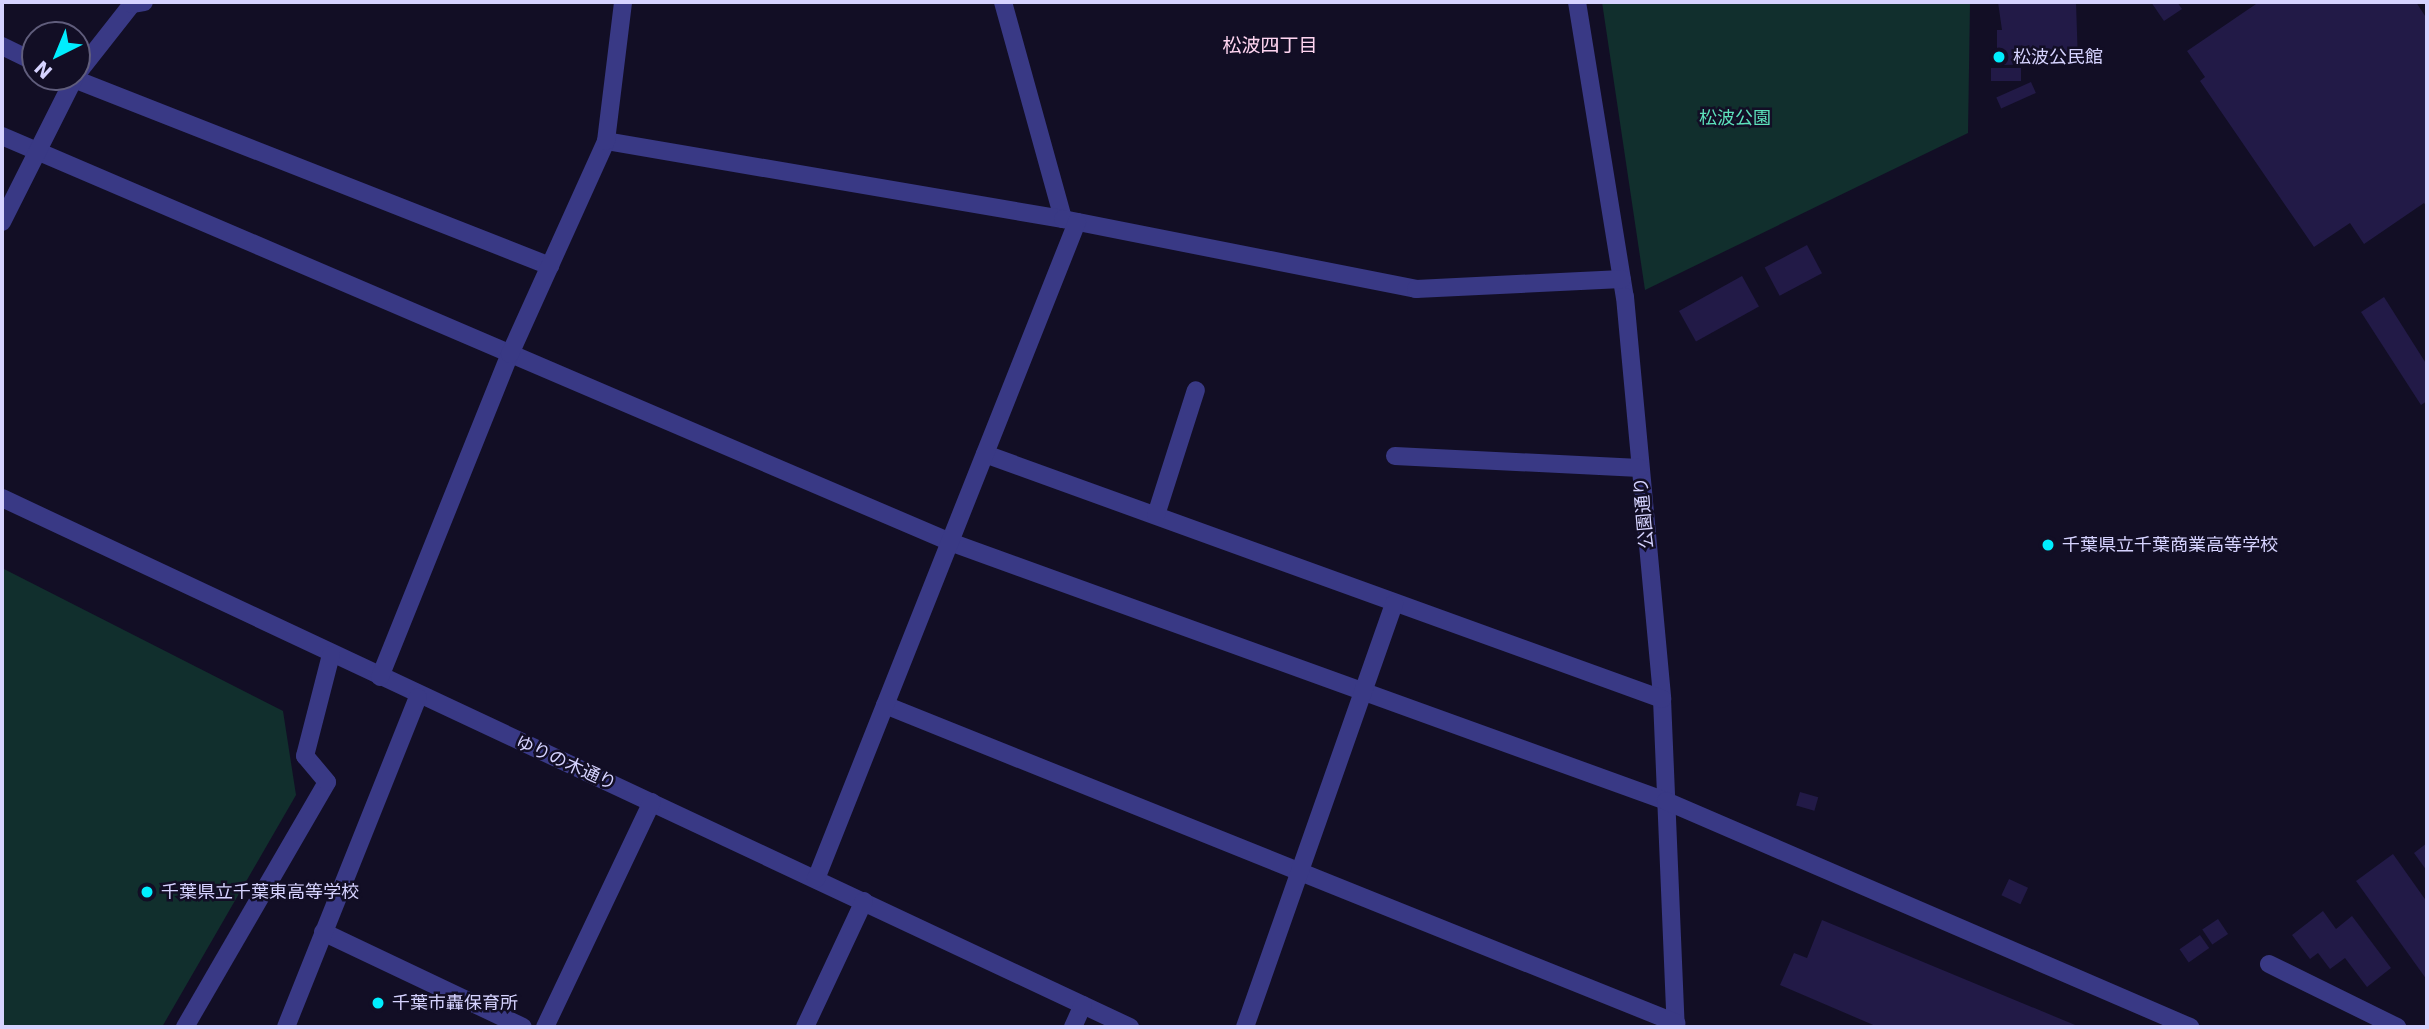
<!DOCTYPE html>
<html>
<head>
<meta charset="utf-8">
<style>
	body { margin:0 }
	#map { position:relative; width:2429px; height:1029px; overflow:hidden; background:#120e25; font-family:"DejaVu Sans","Noto Sans JP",sans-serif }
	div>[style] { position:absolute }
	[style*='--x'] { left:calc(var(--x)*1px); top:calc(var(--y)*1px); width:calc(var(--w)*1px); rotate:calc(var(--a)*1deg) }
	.green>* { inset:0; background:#112f2d }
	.building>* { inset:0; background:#221a47; transform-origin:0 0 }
	.minor>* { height:18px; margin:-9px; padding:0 9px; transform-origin:9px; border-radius:9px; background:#393985 }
	.dots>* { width:19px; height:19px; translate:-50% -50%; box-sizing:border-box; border:4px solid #120e25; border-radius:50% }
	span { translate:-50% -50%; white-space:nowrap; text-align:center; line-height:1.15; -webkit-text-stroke:5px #120e25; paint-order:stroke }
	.poi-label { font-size:18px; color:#d6d3ff }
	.left { translate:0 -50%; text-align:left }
	.park-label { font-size:18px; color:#5de1bb }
	.street-label { font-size:18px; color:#d6d3ff }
	.neighbourhood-label { font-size:19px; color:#ffd5f1 }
	.frame { position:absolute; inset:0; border:4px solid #d6d3ff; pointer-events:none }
	.north { position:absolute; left:21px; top:21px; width:70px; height:70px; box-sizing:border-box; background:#120e25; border:2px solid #605d7c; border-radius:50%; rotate:223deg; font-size:19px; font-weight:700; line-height:28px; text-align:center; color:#d6d3ff }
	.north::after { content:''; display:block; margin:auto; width:24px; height:32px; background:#00eefe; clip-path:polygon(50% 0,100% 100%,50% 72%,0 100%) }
</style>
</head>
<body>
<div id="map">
	<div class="green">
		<div style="clip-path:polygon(1602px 2px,1970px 2px,1968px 133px,1645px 290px)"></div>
		<div style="clip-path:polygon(2px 568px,283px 711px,296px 795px,162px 1027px,2px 1027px)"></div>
	</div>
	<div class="building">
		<div style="clip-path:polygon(1998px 2px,2076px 2px,2078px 63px,2003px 65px,2006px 51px,1997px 52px,1997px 30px,2002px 30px)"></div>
		<div style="clip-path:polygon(2151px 2px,2177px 2px,2182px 9px,2164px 21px)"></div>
		<div style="clip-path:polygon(2259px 2px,2416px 2px,2427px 19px,2427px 207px,2424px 203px,2364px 244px,2350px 223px,2314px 247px,2200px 81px,2205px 77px,2187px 51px)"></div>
		<div style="left:2021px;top:68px;width:13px;height:30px;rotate:90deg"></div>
		<div style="left:2031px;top:82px;width:12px;height:38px;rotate:66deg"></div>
		<div style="left:1807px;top:245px;width:32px;height:48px;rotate:62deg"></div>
		<div style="left:1742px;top:276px;width:35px;height:72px;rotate:61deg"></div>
		<div style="clip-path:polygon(2384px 297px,2427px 365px,2427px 401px,2421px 405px,2361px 312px)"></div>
		<div style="left:1800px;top:792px;width:19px;height:14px;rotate:16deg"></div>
		<div style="clip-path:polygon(2427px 843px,2427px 871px,2414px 853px)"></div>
		<div style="clip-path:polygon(2393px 854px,2427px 902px,2427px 980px,2356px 881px)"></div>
		<div style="left:2009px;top:879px;width:21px;height:18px;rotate:25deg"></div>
		<div style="clip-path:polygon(2323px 911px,2336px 929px,2352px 916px,2391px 968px,2367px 987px,2345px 958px,2330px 969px,2318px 953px,2310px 959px,2292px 935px)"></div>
		<div style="left:2218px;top:919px;width:18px;height:19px;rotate:56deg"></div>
		<div style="clip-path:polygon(1822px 920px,2080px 1027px,1878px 1027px,1780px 985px,1794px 953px,1807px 958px)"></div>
		<div style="left:2200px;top:935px;width:16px;height:25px;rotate:55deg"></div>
	</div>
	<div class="minor">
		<div style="--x:1003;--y:2;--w:225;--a:74.5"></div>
		<div style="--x:1577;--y:2;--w:299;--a:80.8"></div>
		<div style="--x:1625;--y:297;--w:404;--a:84.7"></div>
		<div style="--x:1662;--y:699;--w:328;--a:87.6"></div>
		<div style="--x:2;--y:46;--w:37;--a:26"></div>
		<div style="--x:77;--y:74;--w:89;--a:-51.8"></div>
		<div style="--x:132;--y:4;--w:12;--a:-9"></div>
		<div style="--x:69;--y:77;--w:517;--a:21.45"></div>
		<div style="--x:2;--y:136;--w:1031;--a:23.18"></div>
		<div style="--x:950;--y:542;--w:761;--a:19.89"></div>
		<div style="--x:1666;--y:801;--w:571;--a:23.33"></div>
		<div style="--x:606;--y:141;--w:464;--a:9.7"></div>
		<div style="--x:1063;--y:219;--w:360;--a:11.2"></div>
		<div style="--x:1416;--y:289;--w:206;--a:-2.8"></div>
		<div style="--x:2;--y:222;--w:162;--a:-63.3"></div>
		<div style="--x:985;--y:454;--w:720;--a:19.89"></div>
		<div style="--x:1395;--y:456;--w:245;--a:2.8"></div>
		<div style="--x:2;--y:498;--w:1246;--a:25.13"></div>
		<div style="--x:1156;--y:515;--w:131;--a:-72.3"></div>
		<div style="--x:380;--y:677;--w:348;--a:-68.1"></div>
		<div style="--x:510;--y:354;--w:234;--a:-65.7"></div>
		<div style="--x:606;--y:141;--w:140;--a:-83"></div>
		<div style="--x:885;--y:705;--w:853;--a:21.9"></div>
		<div style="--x:816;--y:879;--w:707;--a:-68.33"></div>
		<div style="--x:323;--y:932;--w:221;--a:25.4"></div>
		<div style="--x:2269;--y:964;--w:143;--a:26.2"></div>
		<div style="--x:185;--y:1027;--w:283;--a:-59.9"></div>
		<div style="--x:327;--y:782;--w:34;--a:-130"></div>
		<div style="--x:305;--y:756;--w:104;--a:-75.6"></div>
		<div style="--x:286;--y:1027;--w:355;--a:-68.2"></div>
		<div style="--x:545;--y:1027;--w:249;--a:-64.6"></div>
		<div style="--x:805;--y:1027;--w:139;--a:-64.9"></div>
		<div style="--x:1073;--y:1027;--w:24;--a:-66"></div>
		<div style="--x:1245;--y:1027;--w:449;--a:-70.6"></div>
	</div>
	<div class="dots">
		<div style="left:1999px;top:57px;background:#00eefe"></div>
		<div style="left:2048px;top:545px;background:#00eefe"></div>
		<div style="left:147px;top:892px;background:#00eefe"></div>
		<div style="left:378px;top:1003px;background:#00eefe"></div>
	</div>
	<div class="poi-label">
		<span class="left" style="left:2013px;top:57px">松波公民館</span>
		<span class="left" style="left:2062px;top:545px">千葉県立千葉商業高等学校</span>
		<span class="left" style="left:161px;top:892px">千葉県立千葉東高等学校</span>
		<span class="left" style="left:392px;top:1003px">千葉市轟保育所</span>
	</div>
	<div class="park-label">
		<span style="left:1735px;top:118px">松波公園</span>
	</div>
	<div class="street-label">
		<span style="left:1644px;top:513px;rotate:-95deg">公園通り</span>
		<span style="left:566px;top:763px;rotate:24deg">ゆりの木通り</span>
	</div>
	<div class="neighbourhood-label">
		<span style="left:1270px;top:46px">松波四丁目</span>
	</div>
	<div class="frame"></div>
	<div class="north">N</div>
</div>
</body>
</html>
